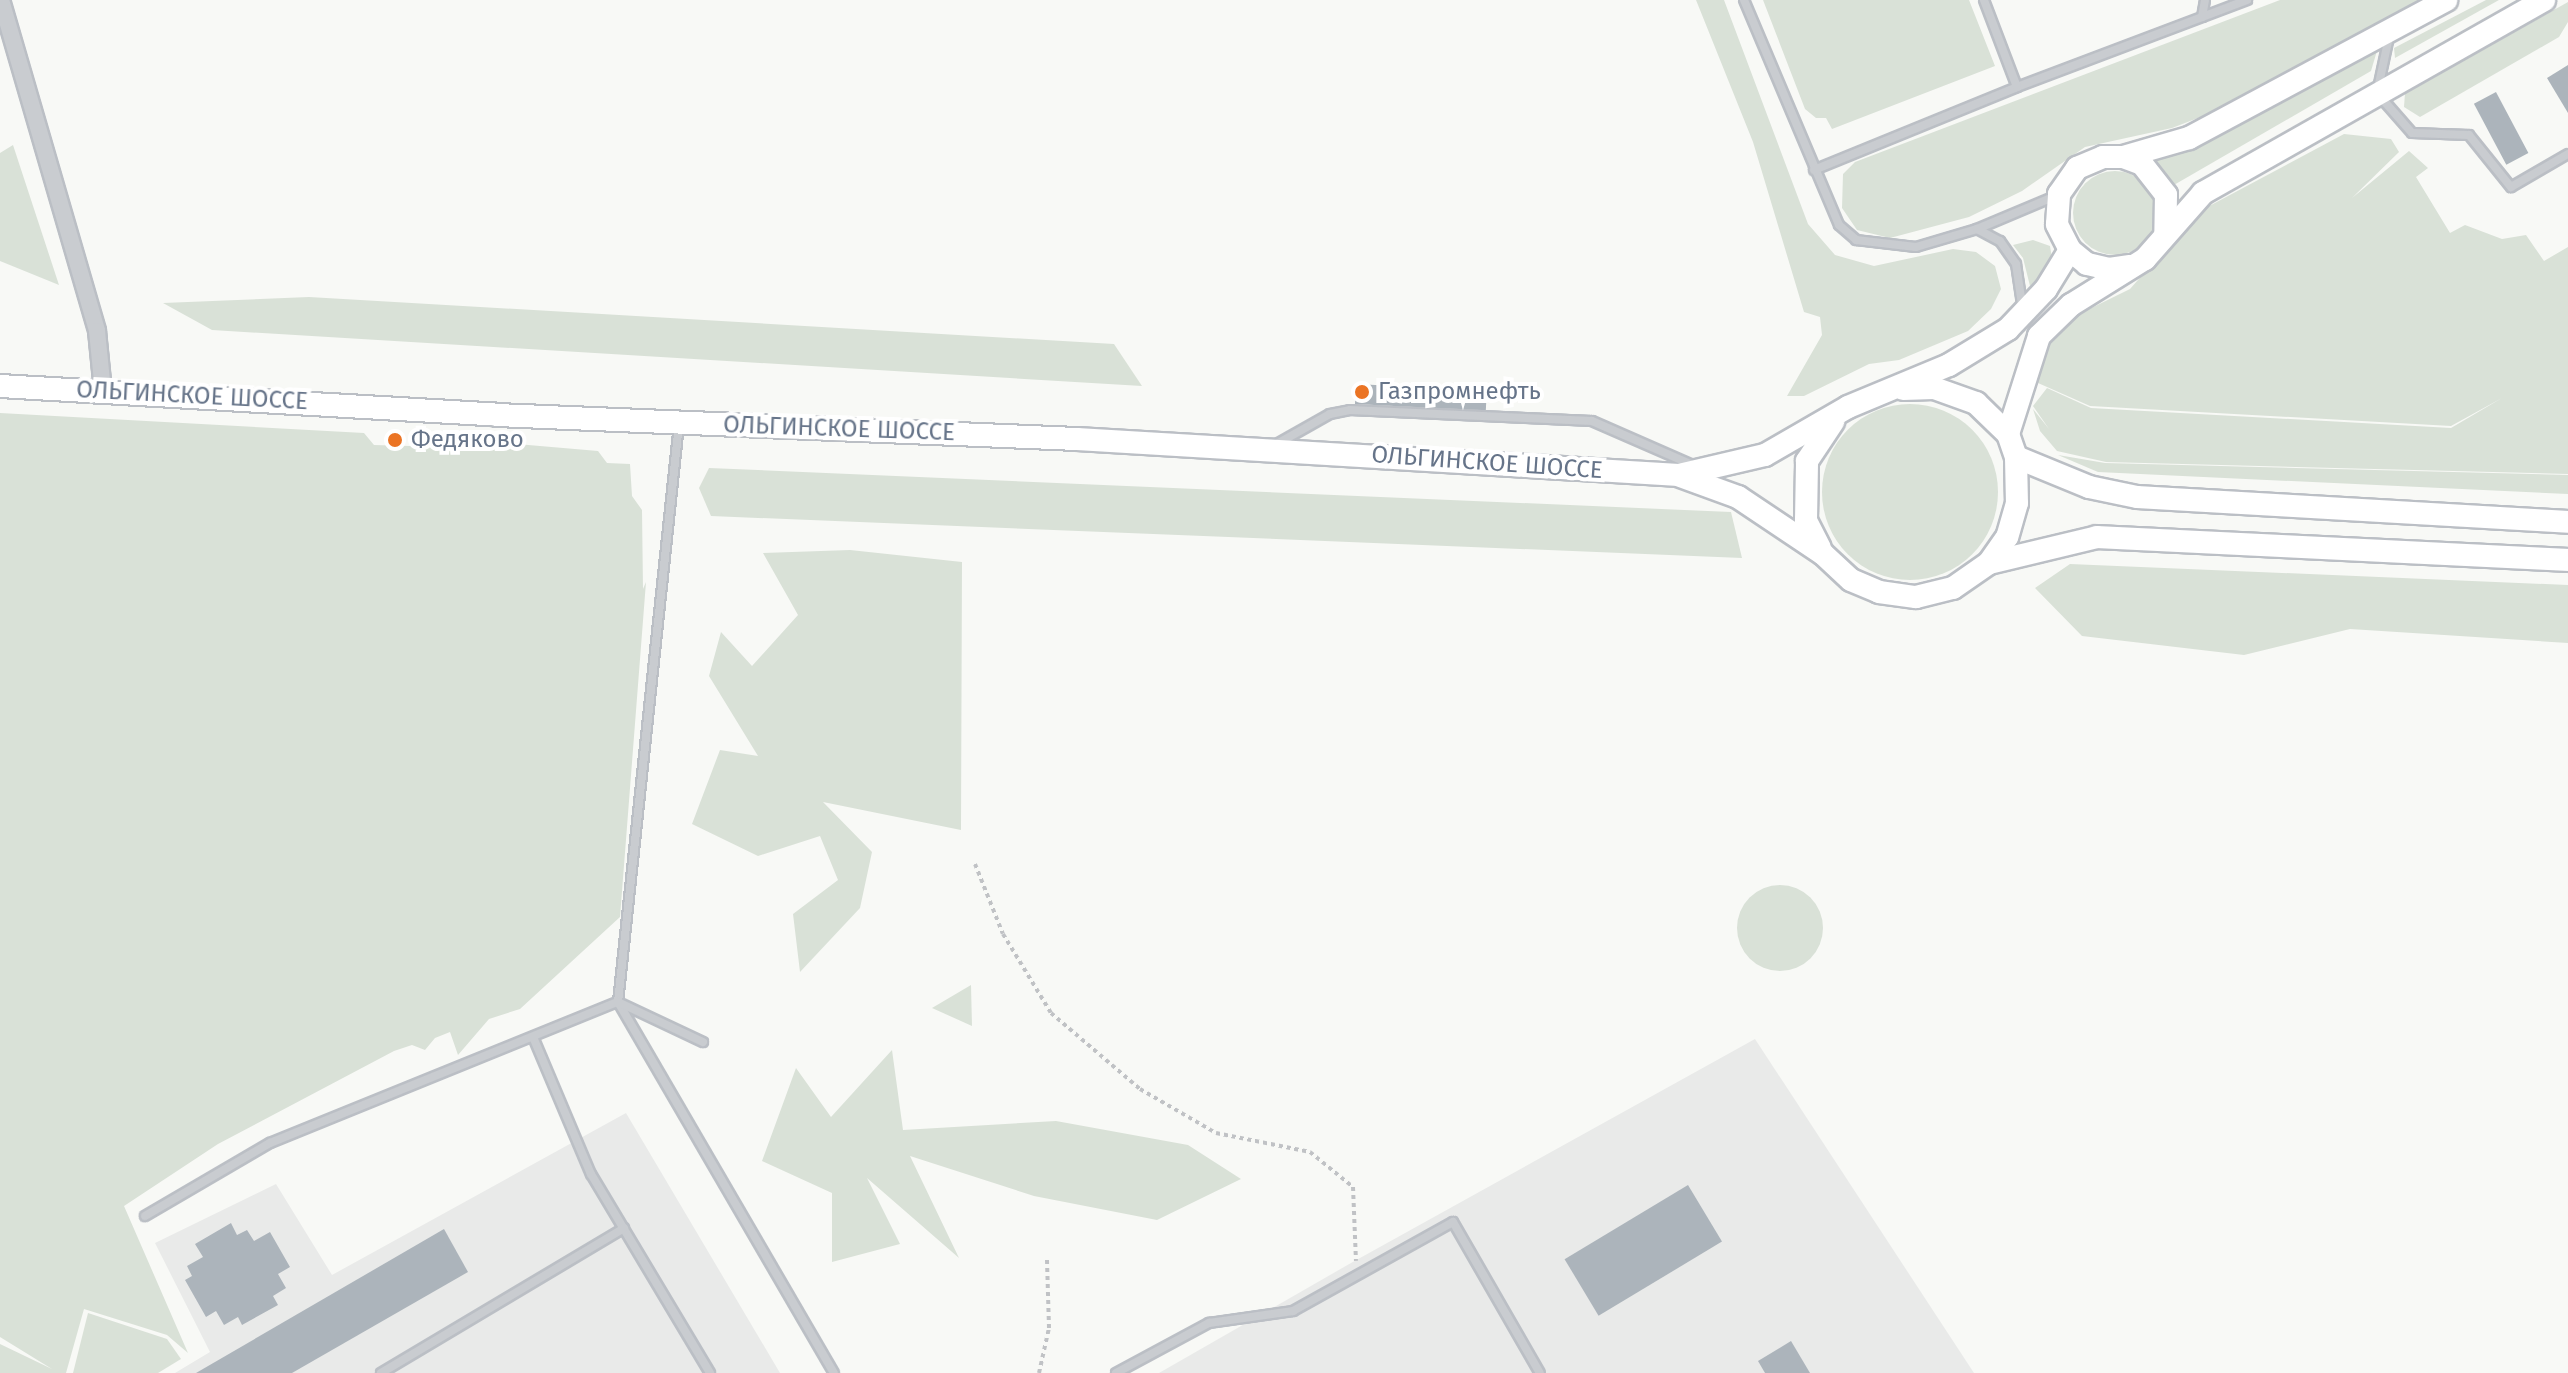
<!DOCTYPE html>
<html>
<head>
<meta charset="utf-8">
<style>
	body { margin:0 }
	#map { position:relative; width:2568px; height:1373px; overflow:hidden; background:#f8f9f6; font-family:"Fira Sans",sans-serif }
	div>[style] { position:absolute }
	[style*='--x'] { left:calc(var(--x)*1px); top:calc(var(--y)*1px); width:calc(var(--w)*1px); rotate:calc(var(--a)*1deg) }
	.built>* { inset:0; background:#e9eae9 }
	.green>* { inset:0; background:#d9e1d7 }
	.round { border-radius:50% }
	.building>* { inset:0; background:#acb4bb; transform-origin:0 0 }
	.path>* { height:4px; margin-top:-2px; transform-origin:0; background:repeating-linear-gradient(90deg,#c0c2c5 0 4px,transparent 0 8px) }
	.roads { filter:drop-shadow(2px 0 #bbbfc5) drop-shadow(-2px 0 #bbbfc5) drop-shadow(0 2px #bbbfc5) drop-shadow(0 -2px #bbbfc5) }
	.lane>* { height:8px; margin:-4px; padding:0 4px; transform-origin:4px; border-radius:4px; background:#c9ccd0 }
	.street>* { height:16px; margin:-8px; padding:0 8px; transform-origin:8px; border-radius:8px; background:#c9ccd0 }
	.secondary>* { height:22px; margin:-11px; padding:0 11px; transform-origin:11px; border-radius:11px; background:#fff }
	.dots>* { width:22px; height:22px; translate:-50% -50%; box-sizing:border-box; border:4px solid #fff; border-radius:50% }
	span { translate:-50% -50%; white-space:nowrap; text-align:center; line-height:1.15; -webkit-text-stroke:8px #fff; paint-order:stroke }
	.poi-label { font-size:24px; color:#667489 }
	.left { translate:0 -50%; text-align:left }
	.street-label { font-size:24px; color:#667489 }
</style>
</head>
<body>
<div id="map">
	<div class="built">
		<div style="clip-path:polygon(1755px 1039px,1974px 1373px,1159px 1373px,1351px 1263px)"></div>
		<div style="clip-path:polygon(626px 1113px,780px 1373px,175px 1373px,210px 1352px,155px 1243px,276px 1184px,332px 1275px)"></div>
	</div>
	<div class="green">
		<div style="clip-path:polygon(1696px 0,1724px 0,1808px 224px,1835px 255px,1874px 266px,1953px 249px,1976px 252px,1995px 266px,2001px 289px,1991px 309px,1968px 331px,1899px 360px,1869px 364px,1804px 396px,1787px 396px,1822px 335px,1820px 317px,1804px 312px,1753px 142px)"></div>
		<div style="clip-path:polygon(1763px 0,1969px 0,1995px 66px,1832px 129px,1826px 118px,1816px 118px,1805px 109px)"></div>
		<div style="clip-path:polygon(2280px 0,2426px 0,2242px 101px,2172px 128px,2085px 147px,2022px 191px,1969px 217px,1890px 238px,1857px 230px,1842px 208px,1843px 174px,1855px 162px)"></div>
		<div style="clip-path:polygon(2486px 0,2499px 0,2395px 58px,2394px 48px)"></div>
		<div style="clip-path:polygon(2568px 2px,2568px 22px,2559px 37px,2420px 117px,2404px 107px,2405px 93px)"></div>
		<div style="clip-path:polygon(2379px 44px,2371px 71px,2167px 189px,2149px 158px)"></div>
		<div style="clip-path:polygon(2344px 134px,2391px 139px,2399px 152px,2352px 198px,2409px 151px,2428px 168px,2416px 177px,2450px 233px,2465px 225px,2502px 239px,2526px 235px,2544px 261px,2568px 247px,2568px 474px,2106px 462px,2057px 451px,2040px 431px,2033px 409px,2049px 429px,2033px 406px,2047px 388px,2091px 408px,2451px 428px,2502px 398px,2451px 426px,2090px 406px,2038px 383px,2036px 358px,2043px 341px,2071px 318px,2130px 289px,2198px 212px)"></div>
		<div style="clip-path:polygon(13px 145px,59px 285px,0 261px,0 153px)"></div>
		<div class="round" style="left:2073px;top:171px;width:84px;height:84px"></div>
		<div style="clip-path:polygon(2033px 240px,2050px 246px,2053px 264px,2030px 286px,2023px 258px,2013px 245px)"></div>
		<div style="clip-path:polygon(309px 297px,1114px 344px,1142px 386px,212px 330px,163px 303px)"></div>
		<div class="round" style="left:1822px;top:404px;width:176px;height:176px"></div>
		<div style="clip-path:polygon(0 413px,364px 433px,374px 445px,410px 446px,415px 435px,598px 451px,607px 463px,630px 464px,632px 496px,642px 510px,643px 589px,646px 582px,620px 917px,520px 1009px,489px 1019px,458px 1055px,450px 1032px,435px 1038px,425px 1050px,412px 1045px,394px 1051px,218px 1144px,124px 1206px,188px 1353px,167px 1335px,84px 1309px,66px 1373px,0 1373px,0 1344px,52px 1369px,0 1337px)"></div>
		<div style="clip-path:polygon(2058px 455px,2105px 463px,2568px 475px,2568px 494px,2098px 472px)"></div>
		<div style="clip-path:polygon(709px 468px,1731px 512px,1742px 558px,711px 516px,699px 488px)"></div>
		<div style="clip-path:polygon(850px 550px,962px 562px,961px 830px,823px 802px,872px 852px,860px 908px,800px 972px,793px 914px,838px 880px,820px 836px,758px 856px,692px 824px,720px 750px,758px 756px,709px 676px,721px 632px,752px 666px,798px 615px,763px 553px)"></div>
		<div style="clip-path:polygon(2070px 564px,2568px 585px,2568px 643px,2350px 629px,2244px 655px,2082px 636px,2035px 588px)"></div>
		<div class="round" style="left:1737px;top:885px;width:86px;height:86px"></div>
		<div style="clip-path:polygon(971px 985px,972px 1026px,932px 1008px)"></div>
		<div style="clip-path:polygon(892px 1050px,903px 1130px,1056px 1121px,1188px 1145px,1241px 1179px,1157px 1220px,1034px 1196px,910px 1156px,959px 1258px,867px 1178px,900px 1244px,832px 1262px,832px 1193px,762px 1161px,796px 1068px,831px 1117px)"></div>
		<div style="clip-path:polygon(88px 1313px,167px 1339px,181px 1359px,158px 1373px,73px 1373px)"></div>
	</div>
	<div class="building">
		<div style="clip-path:polygon(2568px 65px,2568px 113px,2547px 78px)"></div>
		<div style="left:2496px;top:92px;width:69px;height:25px;rotate:62deg"></div>
		<div style="left:1356px;top:384px;width:131px;height:20px;rotate:3deg"></div>
		<div style="left:1688px;top:1185px;width:66px;height:144px;rotate:59deg"></div>
		<div style="clip-path:polygon(231px 1223px,237px 1235px,247px 1230px,254px 1241px,270px 1232px,290px 1267px,278px 1274px,286px 1288px,273px 1296px,278px 1305px,242px 1325px,238px 1317px,224px 1325px,216px 1311px,206px 1317px,185px 1280px,192px 1276px,187px 1266px,203px 1257px,195px 1244px)"></div>
		<div style="clip-path:polygon(444px 1229px,468px 1272px,292px 1373px,196px 1373px)"></div>
		<div style="clip-path:polygon(1791px 1341px,1810px 1373px,1765px 1373px,1758px 1361px)"></div>
	</div>
	<div class="path">
		<div style="--x:975;--y:864;--w:75;--a:68.2"></div>
		<div style="--x:1003;--y:934;--w:92;--a:58.7"></div>
		<div style="--x:1051;--y:1013;--w:117;--a:40.5"></div>
		<div style="--x:1140;--y:1089;--w:88;--a:30.1"></div>
		<div style="--x:1216;--y:1133;--w:96;--a:11.4"></div>
		<div style="--x:1310;--y:1152;--w:55;--a:39.1"></div>
		<div style="--x:1353;--y:1187;--w:74;--a:87.7"></div>
		<div style="--x:1039;--y:1373;--w:46;--a:-77.5"></div>
		<div style="--x:1049;--y:1328;--w:69;--a:-91.7"></div>
	</div>
	<div class="roads">
		<div class="lane">
			<div style="--x:1744;--y:0;--w:244;--a:67.1"></div>
			<div style="--x:1839;--y:225;--w:23;--a:41"></div>
			<div style="--x:1856;--y:240;--w:60;--a:6.7"></div>
			<div style="--x:1916;--y:247;--w:64;--a:-16.4"></div>
			<div style="--x:1977;--y:229;--w:88;--a:-22.8"></div>
			<div style="--x:2202;--y:17;--w:17;--a:-80"></div>
			<div style="--x:2389;--y:37;--w:57;--a:102.1"></div>
			<div style="--x:2377;--y:93;--w:53;--a:48.8"></div>
			<div style="--x:2412;--y:133;--w:57;--a:2"></div>
			<div style="--x:2469;--y:135;--w:67;--a:51.1"></div>
			<div style="--x:2511;--y:187;--w:66;--a:-30.1"></div>
			<div style="--x:2017;--y:87;--w:246;--a:-20.7"></div>
			<div style="--x:1814;--y:170;--w:219;--a:-22.2"></div>
			<div style="--x:2017;--y:87;--w:93;--a:-110.8"></div>
			<div style="--x:1977;--y:229;--w:26;--a:28"></div>
			<div style="--x:2000;--y:241;--w:28;--a:55"></div>
			<div style="--x:2016;--y:264;--w:40;--a:81.5"></div>
			<div style="--x:679;--y:424;--w:581;--a:96.02"></div>
			<div style="--x:618;--y:1002;--w:429;--a:59.8"></div>
			<div style="--x:1275;--y:445;--w:63;--a:-29.4"></div>
			<div style="--x:1330;--y:414;--w:20;--a:-11"></div>
			<div style="--x:1350;--y:410;--w:242;--a:2.6"></div>
			<div style="--x:1592;--y:421;--w:112;--a:23.6"></div>
			<div style="--x:533;--y:1037;--w:149;--a:67.1"></div>
			<div style="--x:591;--y:1174;--w:232;--a:59.1"></div>
			<div style="--x:145;--y:1216;--w:145;--a:-30.3"></div>
			<div style="--x:270;--y:1143;--w:375;--a:-22.1"></div>
			<div style="--x:618;--y:1002;--w:94;--a:25.2"></div>
			<div style="--x:381;--y:1373;--w:283;--a:-30.8"></div>
			<div style="--x:1116;--y:1373;--w:106;--a:-28.3"></div>
			<div style="--x:1209;--y:1323;--w:85;--a:-8.1"></div>
			<div style="--x:1293;--y:1311;--w:183;--a:-29.1"></div>
			<div style="--x:1453;--y:1222;--w:174;--a:60.1"></div>
		</div>
		<div class="street">
			<div style="--x:1;--y:0;--w:345;--a:73.8"></div>
			<div style="--x:97;--y:331;--w:60;--a:84.3"></div>
		</div>
		<div class="secondary">
			<div style="--x:2123;--y:157;--w:20;--a:20"></div>
			<div style="--x:2142;--y:164;--w:39;--a:52"></div>
			<div style="--x:2166;--y:195;--w:39;--a:91"></div>
			<div style="--x:2130;--y:266;--w:21;--a:172"></div>
			<div style="--x:2109;--y:269;--w:23;--a:-167"></div>
			<div style="--x:2087;--y:264;--w:22;--a:-141"></div>
			<div style="--x:2070;--y:250;--w:29;--a:-117"></div>
			<div style="--x:2057;--y:224;--w:30;--a:-86"></div>
			<div style="--x:2059;--y:194;--w:32;--a:-55"></div>
			<div style="--x:2077;--y:168;--w:28;--a:-23"></div>
			<div style="--x:2103;--y:157;--w:20;--a:0"></div>
			<div style="--x:2123;--y:157;--w:69;--a:-16.1"></div>
			<div style="--x:2189;--y:138;--w:292;--a:-28.2"></div>
			<div style="--x:0;--y:386;--w:498;--a:3.3"></div>
			<div style="--x:497;--y:415;--w:580;--a:2.37"></div>
			<div style="--x:1077;--y:439;--w:603;--a:3.42"></div>
			<div style="--x:1679;--y:475;--w:88;--a:-13.1"></div>
			<div style="--x:1765;--y:455;--w:96;--a:-30"></div>
			<div style="--x:1848;--y:407;--w:109;--a:-22.6"></div>
			<div style="--x:1949;--y:365;--w:69;--a:-31.4"></div>
			<div style="--x:2008;--y:329;--w:55;--a:-46.5"></div>
			<div style="--x:2046;--y:289;--w:46;--a:-58.4"></div>
			<div style="--x:1903;--y:389;--w:31;--a:-2"></div>
			<div style="--x:1934;--y:388;--w:45;--a:19.7"></div>
			<div style="--x:1976;--y:403;--w:45;--a:44.1"></div>
			<div style="--x:2008;--y:434;--w:24;--a:71"></div>
			<div style="--x:2016;--y:457;--w:46;--a:88.8"></div>
			<div style="--x:2017;--y:503;--w:35;--a:106"></div>
			<div style="--x:2007;--y:537;--w:32;--a:125"></div>
			<div style="--x:2008;--y:434;--w:103;--a:-72.4"></div>
			<div style="--x:2039;--y:336;--w:45;--a:-44.1"></div>
			<div style="--x:2071;--y:305;--w:87;--a:-31.9"></div>
			<div style="--x:2145;--y:259;--w:88;--a:-48.7"></div>
			<div style="--x:2203;--y:193;--w:392;--a:-29.5"></div>
			<div style="--x:2016;--y:457;--w:79;--a:22.3"></div>
			<div style="--x:2089;--y:487;--w:49;--a:11.8"></div>
			<div style="--x:2137;--y:497;--w:432;--a:3.3"></div>
			<div style="--x:1680;--y:476;--w:62;--a:19.9"></div>
			<div style="--x:1738;--y:497;--w:102;--a:33.8"></div>
			<div style="--x:1823;--y:554;--w:38;--a:43"></div>
			<div style="--x:1851;--y:580;--w:30;--a:23"></div>
			<div style="--x:1879;--y:592;--w:37;--a:8"></div>
			<div style="--x:1916;--y:597;--w:38;--a:-14"></div>
			<div style="--x:1953;--y:588;--w:44;--a:-34.8"></div>
			<div style="--x:1989;--y:563;--w:111;--a:-13.5"></div>
			<div style="--x:2097;--y:537;--w:472;--a:2.8"></div>
			<div style="--x:1820;--y:548;--w:31;--a:-117"></div>
			<div style="--x:1806;--y:520;--w:59;--a:-89"></div>
			<div style="--x:1807;--y:461;--w:47;--a:-56.3"></div>
		</div>
	</div>
	<div class="dots">
		<div style="left:1362px;top:392px;background:#eb7424"></div>
		<div style="left:395px;top:440px;background:#eb7424"></div>
	</div>
	<div class="poi-label">
		<span class="left" style="left:1378px;top:392px">Газпромнефть</span>
		<span class="left" style="left:411px;top:440px">Федяково</span>
	</div>
	<div class="street-label">
		<span style="left:192px;top:396px;rotate:3deg">ОЛЬГИНСКОЕ ШОССЕ</span>
		<span style="left:839px;top:429px;rotate:2deg">ОЛЬГИНСКОЕ ШОССЕ</span>
		<span style="left:1487px;top:463px;rotate:4deg">ОЛЬГИНСКОЕ ШОССЕ</span>
	</div>
</div>
</body>
</html>
